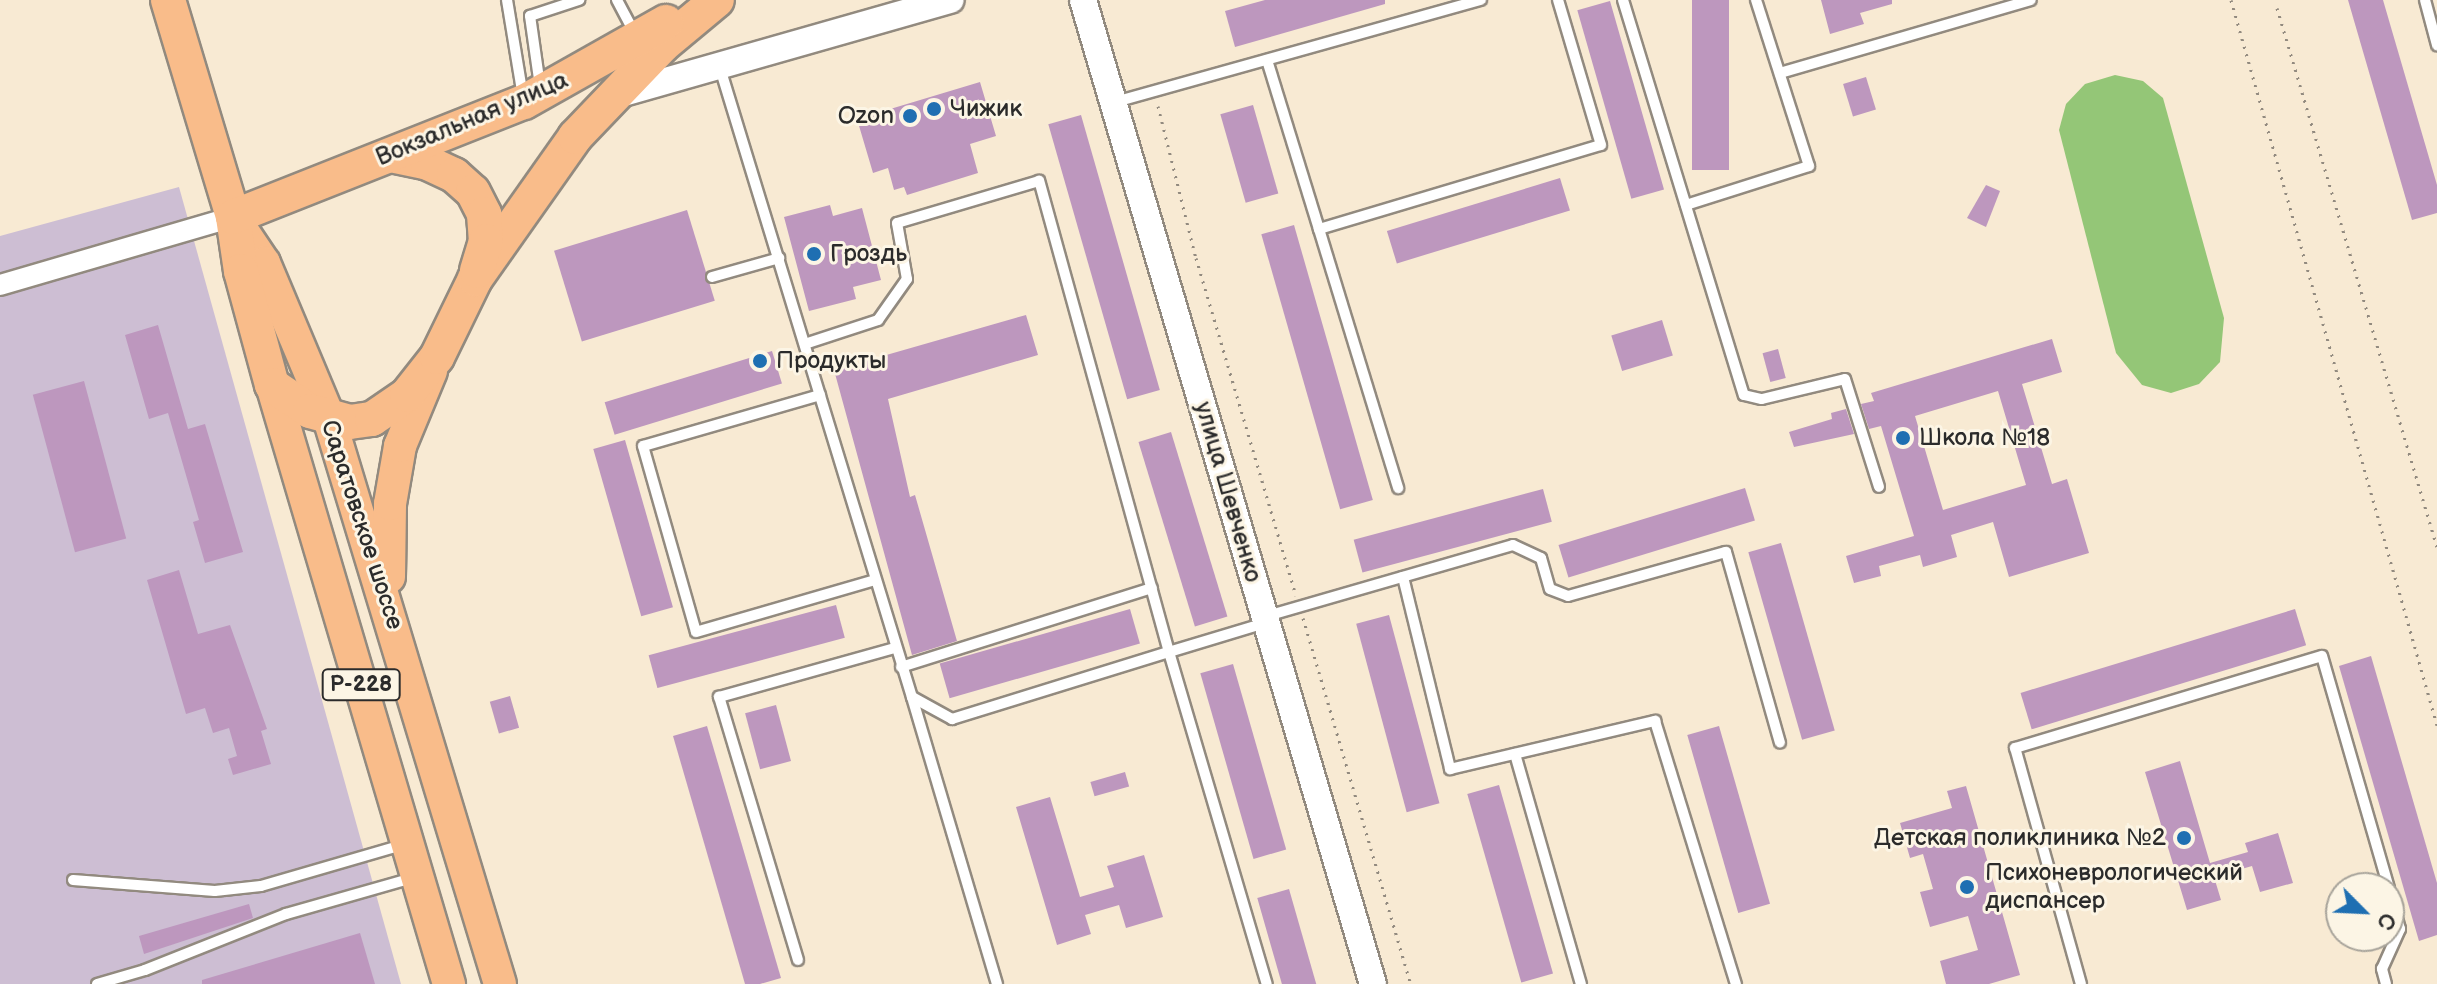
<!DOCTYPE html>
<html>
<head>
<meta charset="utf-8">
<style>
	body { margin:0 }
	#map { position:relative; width:2437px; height:984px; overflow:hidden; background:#f8ead3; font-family:"Balsamiq Sans",sans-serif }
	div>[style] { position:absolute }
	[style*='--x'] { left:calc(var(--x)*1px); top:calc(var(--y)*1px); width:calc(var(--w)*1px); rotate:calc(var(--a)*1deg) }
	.industrial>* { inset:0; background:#cdbed3 }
	.green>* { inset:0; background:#94c677 }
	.building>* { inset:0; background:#bd97be; transform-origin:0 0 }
	.path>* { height:3px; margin-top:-1.5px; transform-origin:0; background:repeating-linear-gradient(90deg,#928a7f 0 2px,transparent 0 8px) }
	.roads { filter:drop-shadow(2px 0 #928a7f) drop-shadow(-2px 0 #928a7f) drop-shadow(0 2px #928a7f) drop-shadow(0 -2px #928a7f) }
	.service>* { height:10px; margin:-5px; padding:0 5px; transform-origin:5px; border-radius:5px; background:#fff }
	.minor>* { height:20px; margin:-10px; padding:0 10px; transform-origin:10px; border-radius:10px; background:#fff }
	.tertiary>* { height:26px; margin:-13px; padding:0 13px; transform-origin:13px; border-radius:13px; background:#fff }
	.primary>* { height:32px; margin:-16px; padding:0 16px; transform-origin:16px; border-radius:16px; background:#f9bc8a }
	.trunk>* { height:34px; margin:-17px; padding:0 17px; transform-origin:17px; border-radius:17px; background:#f9bc8a }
	.dots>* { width:22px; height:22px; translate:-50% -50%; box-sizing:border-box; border:4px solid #fcf5e5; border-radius:50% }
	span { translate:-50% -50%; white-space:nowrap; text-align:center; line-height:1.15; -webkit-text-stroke:6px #fcf5e5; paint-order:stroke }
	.shield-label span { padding:2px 6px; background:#fcf5e5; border:2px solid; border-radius:6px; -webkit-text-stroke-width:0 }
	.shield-label { font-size:22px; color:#2b2b2b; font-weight:700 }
	.poi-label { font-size:24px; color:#2b2b2b }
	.left { translate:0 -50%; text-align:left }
	.right { translate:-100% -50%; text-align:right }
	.street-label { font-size:24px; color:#2b2b2b }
	.north { position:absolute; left:2325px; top:872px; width:80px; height:80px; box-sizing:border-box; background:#fcf5e5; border:2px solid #a8a49b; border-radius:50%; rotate:114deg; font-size:22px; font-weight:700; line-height:32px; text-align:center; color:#2b2b2b }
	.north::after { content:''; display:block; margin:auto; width:28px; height:36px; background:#1f6fb2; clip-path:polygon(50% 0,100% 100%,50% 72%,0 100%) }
</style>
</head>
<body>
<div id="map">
	<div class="industrial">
		<div style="clip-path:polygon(179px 187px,401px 984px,0 984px,0 236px)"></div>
	</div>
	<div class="green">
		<div style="clip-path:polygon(2115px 75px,2143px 81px,2163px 98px,2224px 318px,2220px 362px,2199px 384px,2171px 393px,2142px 385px,2116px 353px,2059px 130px,2066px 104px,2085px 84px)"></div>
	</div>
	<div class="building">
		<div style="clip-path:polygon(1265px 0,1385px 0,1385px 4px,1235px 47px,1225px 11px)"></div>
		<div style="left:1692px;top:0;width:37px;height:170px"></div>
		<div style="clip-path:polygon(1821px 0,1892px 0,1892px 4px,1860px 13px,1864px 24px,1830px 34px)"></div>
		<div style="clip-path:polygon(2348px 0,2383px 0,2437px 185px,2437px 213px,2412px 220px)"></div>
		<div style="left:1610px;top:1px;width:196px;height:34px;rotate:74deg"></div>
		<div style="left:1866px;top:77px;width:34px;height:24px;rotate:73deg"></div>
		<div style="clip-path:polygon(980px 82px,996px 136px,970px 144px,978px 173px,907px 195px,904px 187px,894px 190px,888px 168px,873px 173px,857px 119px)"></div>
		<div style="left:1253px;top:105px;width:92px;height:34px;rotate:74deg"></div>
		<div style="left:1081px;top:115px;width:286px;height:34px;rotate:74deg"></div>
		<div style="left:1560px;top:178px;width:34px;height:181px;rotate:73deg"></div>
		<div style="clip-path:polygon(1986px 185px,2000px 191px,1986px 227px,1967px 218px)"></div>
		<div style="clip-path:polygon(830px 205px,833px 216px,862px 208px,881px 280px,853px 287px,856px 299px,809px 311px,784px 217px)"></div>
		<div style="left:687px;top:210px;width:95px;height:139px;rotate:73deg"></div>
		<div style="left:1294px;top:225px;width:286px;height:34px;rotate:74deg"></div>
		<div style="clip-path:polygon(1026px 315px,1038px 355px,888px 399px,910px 497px,915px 495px,957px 641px,912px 655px,834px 370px)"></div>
		<div style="left:1662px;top:320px;width:37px;height:53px;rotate:73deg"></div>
		<div style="clip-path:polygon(158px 325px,188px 429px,205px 424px,243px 552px,205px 563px,193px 522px,199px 520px,168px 413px,149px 419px,125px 335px)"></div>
		<div style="clip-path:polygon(evenodd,2052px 339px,2062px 372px,2022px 384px,2052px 484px,2067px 479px,2089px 553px,2009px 577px,1993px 522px,1951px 535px,1957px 557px,1923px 567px,1920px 555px,1879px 566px,1881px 576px,1854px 583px,1846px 556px,1914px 536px,1881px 426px,1869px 429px,1861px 404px,1874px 401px,1871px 393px,2052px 339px,1998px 391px,2026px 485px,1943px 510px,1915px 416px,1998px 391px)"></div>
		<div style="left:1778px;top:349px;width:30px;height:16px;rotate:75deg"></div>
		<div style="left:772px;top:351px;width:34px;height:175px;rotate:73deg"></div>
		<div style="left:84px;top:381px;width:163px;height:53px;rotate:75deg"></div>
		<div style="clip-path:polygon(1846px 409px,1854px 434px,1794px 447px,1789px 432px,1832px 419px,1831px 413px)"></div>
		<div style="left:1171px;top:432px;width:193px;height:34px;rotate:73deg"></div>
		<div style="left:625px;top:440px;width:174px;height:33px;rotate:74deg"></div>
		<div style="left:1745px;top:488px;width:34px;height:195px;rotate:73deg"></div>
		<div style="left:1543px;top:489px;width:34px;height:196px;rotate:75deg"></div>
		<div style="left:1781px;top:543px;width:195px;height:34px;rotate:74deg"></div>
		<div style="clip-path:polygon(179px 570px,198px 634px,230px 625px,267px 729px,261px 731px,271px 764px,233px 775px,228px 759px,237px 756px,229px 728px,213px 733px,205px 708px,186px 714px,147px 580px)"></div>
		<div style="left:836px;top:605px;width:34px;height:194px;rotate:75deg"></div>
		<div style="left:1130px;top:609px;width:36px;height:198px;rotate:74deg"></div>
		<div style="left:2295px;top:609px;width:38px;height:287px;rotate:73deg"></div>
		<div style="left:1389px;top:615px;width:195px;height:34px;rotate:75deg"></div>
		<div style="clip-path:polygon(2371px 656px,2437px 883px,2437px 935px,2419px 941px,2339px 666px)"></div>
		<div style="left:1233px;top:664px;width:193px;height:34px;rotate:74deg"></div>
		<div style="left:510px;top:696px;width:33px;height:21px;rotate:74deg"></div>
		<div style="left:776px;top:705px;width:58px;height:32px;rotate:75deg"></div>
		<div style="clip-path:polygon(707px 726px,781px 978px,760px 984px,745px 984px,673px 736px)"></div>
		<div style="left:1719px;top:726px;width:185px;height:33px;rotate:74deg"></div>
		<div style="clip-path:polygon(2180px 761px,2210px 863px,2248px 852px,2245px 843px,2278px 833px,2293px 883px,2260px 892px,2252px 866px,2214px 877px,2221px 900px,2187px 910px,2145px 772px)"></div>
		<div style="left:1125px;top:772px;width:15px;height:36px;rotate:74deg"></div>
		<div style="left:1499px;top:785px;width:196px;height:33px;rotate:74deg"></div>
		<div style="clip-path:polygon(1966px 786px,2020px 975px,1989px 984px,1946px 984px,1940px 961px,1978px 950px,1968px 916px,1930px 927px,1920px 892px,1933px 889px,1923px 854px,1910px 858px,1900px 823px,1952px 808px,1947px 791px)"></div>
		<div style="clip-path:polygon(1050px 797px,1080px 897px,1114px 887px,1107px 866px,1144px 855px,1163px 917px,1126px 928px,1119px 905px,1085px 915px,1091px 934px,1057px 945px,1016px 807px)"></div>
		<div style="left:1289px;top:889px;width:99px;height:33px;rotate:74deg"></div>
		<div style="clip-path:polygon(249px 904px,253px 918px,144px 954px,139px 936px)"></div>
		<div style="clip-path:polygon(360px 933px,375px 984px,202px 984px,202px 980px)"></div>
	</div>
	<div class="path">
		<div style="--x:2231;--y:0;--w:754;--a:74.14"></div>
		<div style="--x:2277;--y:8;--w:562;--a:73.47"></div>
		<div style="--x:1158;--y:106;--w:157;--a:76"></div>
		<div style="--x:1196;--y:258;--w:352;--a:73.5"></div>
		<div style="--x:1303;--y:618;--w:382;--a:73.6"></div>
	</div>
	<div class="roads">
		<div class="service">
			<div style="--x:507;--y:0;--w:98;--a:80.6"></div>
			<div style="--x:617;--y:0;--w:40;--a:62"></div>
			<div style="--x:1623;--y:0;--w:413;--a:73"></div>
			<div style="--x:1744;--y:395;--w:18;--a:13"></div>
			<div style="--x:1762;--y:399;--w:85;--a:-13.5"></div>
			<div style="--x:1845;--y:379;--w:113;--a:72.5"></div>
			<div style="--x:2425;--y:0;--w:47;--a:75.1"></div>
			<div style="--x:1267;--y:60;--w:177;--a:72.9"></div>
			<div style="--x:1319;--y:229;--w:294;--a:-16.6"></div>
			<div style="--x:1601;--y:145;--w:151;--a:-106.5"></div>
			<div style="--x:720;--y:68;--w:658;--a:73.03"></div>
			<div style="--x:912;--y:697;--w:46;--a:28.8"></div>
			<div style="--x:952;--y:719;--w:227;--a:-17.2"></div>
			<div style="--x:1169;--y:652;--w:489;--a:-105.4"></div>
			<div style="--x:1039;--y:181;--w:148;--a:163.5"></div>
			<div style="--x:897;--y:223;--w:57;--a:79.9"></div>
			<div style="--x:907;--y:279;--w:50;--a:125.3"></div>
			<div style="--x:878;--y:320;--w:77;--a:161.8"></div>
			<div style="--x:1780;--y:73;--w:261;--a:-16.2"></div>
			<div style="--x:540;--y:86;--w:71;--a:-98.1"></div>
			<div style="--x:530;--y:16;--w:52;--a:-18.1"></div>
			<div style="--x:1115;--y:102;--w:380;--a:-15.6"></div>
			<div style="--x:1686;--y:205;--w:129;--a:-17.6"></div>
			<div style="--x:1809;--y:166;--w:174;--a:-107.7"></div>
			<div style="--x:1319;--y:229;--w:271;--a:73"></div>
			<div style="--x:712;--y:277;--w:70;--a:-15.8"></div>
			<div style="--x:820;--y:395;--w:184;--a:163.9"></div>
			<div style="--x:643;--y:446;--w:193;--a:74.1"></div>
			<div style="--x:696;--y:632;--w:186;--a:-16.2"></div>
			<div style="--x:1403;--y:577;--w:198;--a:76.2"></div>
			<div style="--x:1450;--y:769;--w:211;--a:-13.2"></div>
			<div style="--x:1655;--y:721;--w:275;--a:72.9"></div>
			<div style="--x:1267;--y:616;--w:256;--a:-16.1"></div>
			<div style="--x:1513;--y:545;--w:31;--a:25"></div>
			<div style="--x:1541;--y:558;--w:32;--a:74"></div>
			<div style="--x:1550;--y:589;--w:19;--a:21"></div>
			<div style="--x:1568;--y:596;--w:164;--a:-15.6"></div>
			<div style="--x:1726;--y:552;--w:198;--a:74.2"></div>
			<div style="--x:1265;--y:623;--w:100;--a:163.2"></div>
			<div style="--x:1169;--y:652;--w:346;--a:73.6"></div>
			<div style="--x:901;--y:667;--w:263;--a:-17.5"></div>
			<div style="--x:912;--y:697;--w:299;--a:73.5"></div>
			<div style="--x:1515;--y:754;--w:239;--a:74"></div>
			<div style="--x:73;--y:880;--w:142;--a:4.4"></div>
			<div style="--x:215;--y:891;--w:46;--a:-6.2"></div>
			<div style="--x:261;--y:886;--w:147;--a:-16.2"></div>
			<div style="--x:798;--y:960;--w:275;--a:-106.7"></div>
			<div style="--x:719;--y:697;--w:183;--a:-15.6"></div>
			<div style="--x:97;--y:984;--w:50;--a:-16.3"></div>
			<div style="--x:145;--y:970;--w:152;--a:-21.7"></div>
			<div style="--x:286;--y:914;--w:131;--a:-15.9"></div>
			<div style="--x:2081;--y:984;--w:245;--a:-105.6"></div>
			<div style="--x:2015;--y:748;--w:320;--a:-16.7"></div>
			<div style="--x:2322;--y:656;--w:241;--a:73.9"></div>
			<div style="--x:2386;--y:984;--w:16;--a:-105"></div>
			<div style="--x:2382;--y:969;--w:44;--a:-65.8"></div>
			<div style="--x:2400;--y:929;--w:41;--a:-105.4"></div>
		</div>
		<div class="minor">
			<div style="--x:0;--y:285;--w:243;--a:-16.3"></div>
		</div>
		<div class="tertiary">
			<div style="--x:1083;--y:0;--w:1026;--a:73.58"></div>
			<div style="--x:613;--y:96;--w:351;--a:-15.9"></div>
		</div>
		<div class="primary">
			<div style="--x:233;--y:217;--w:55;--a:56"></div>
			<div style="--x:264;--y:263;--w:168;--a:67.2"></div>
			<div style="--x:329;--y:418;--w:591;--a:73.19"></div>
			<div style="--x:272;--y:385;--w:625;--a:73.54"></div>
			<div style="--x:389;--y:577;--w:73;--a:-89.2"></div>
			<div style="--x:390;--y:504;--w:59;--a:-80.2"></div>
			<div style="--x:400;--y:446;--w:81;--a:-67.5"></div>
		</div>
		<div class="trunk">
			<div style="--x:168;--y:0;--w:227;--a:73.3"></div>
			<div style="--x:233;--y:217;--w:55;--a:81.6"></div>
			<div style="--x:241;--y:271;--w:118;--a:74.8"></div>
			<div style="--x:272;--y:385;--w:46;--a:34.4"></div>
			<div style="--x:310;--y:411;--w:41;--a:15.4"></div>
			<div style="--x:350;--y:422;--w:22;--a:-8"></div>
			<div style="--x:372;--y:419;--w:42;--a:-34.4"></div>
			<div style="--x:407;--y:395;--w:48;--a:-51.7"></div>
			<div style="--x:437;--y:357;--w:87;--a:-64"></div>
			<div style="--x:475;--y:279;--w:174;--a:-54.8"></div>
			<div style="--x:575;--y:137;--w:127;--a:-46.3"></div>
			<div style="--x:663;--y:45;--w:70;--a:-39.8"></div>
			<div style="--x:391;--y:155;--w:38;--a:12"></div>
			<div style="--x:428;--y:163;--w:29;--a:25"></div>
			<div style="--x:454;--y:175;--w:25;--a:42"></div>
			<div style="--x:473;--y:192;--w:25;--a:63"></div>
			<div style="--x:484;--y:214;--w:27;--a:86"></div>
			<div style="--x:486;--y:241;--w:31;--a:107"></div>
			<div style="--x:233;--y:217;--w:313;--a:-21.6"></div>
			<div style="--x:524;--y:102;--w:163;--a:-29.4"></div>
		</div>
	</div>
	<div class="dots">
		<div style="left:934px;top:109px;background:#1f6fb2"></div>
		<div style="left:910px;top:116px;background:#1f6fb2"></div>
		<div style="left:814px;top:254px;background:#1f6fb2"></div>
		<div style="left:760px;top:361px;background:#1f6fb2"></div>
		<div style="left:1903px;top:438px;background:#1f6fb2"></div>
		<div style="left:2184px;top:838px;background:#1f6fb2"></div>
		<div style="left:1967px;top:887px;background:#1f6fb2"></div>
	</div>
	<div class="shield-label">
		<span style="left:361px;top:685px">Р-228</span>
	</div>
	<div class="poi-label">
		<span class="left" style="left:950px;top:109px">Чижик</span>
		<span class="right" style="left:894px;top:116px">Ozon</span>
		<span class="left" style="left:830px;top:254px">Гроздь</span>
		<span class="left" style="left:776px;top:361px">Продукты</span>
		<span class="left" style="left:1919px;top:438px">Школа №18</span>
		<span class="right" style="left:2166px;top:838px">Детская поликлиника №2</span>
		<span class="left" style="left:1985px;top:887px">Психоневрологический<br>диспансер</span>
	</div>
	<div class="street-label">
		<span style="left:472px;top:119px;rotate:-23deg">Вокзальная улица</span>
		<span style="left:1228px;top:492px;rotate:74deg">улица Шевченко</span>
		<span style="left:362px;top:525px;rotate:72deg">Саратовское шоссе</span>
	</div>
	<div class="north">С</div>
</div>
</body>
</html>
